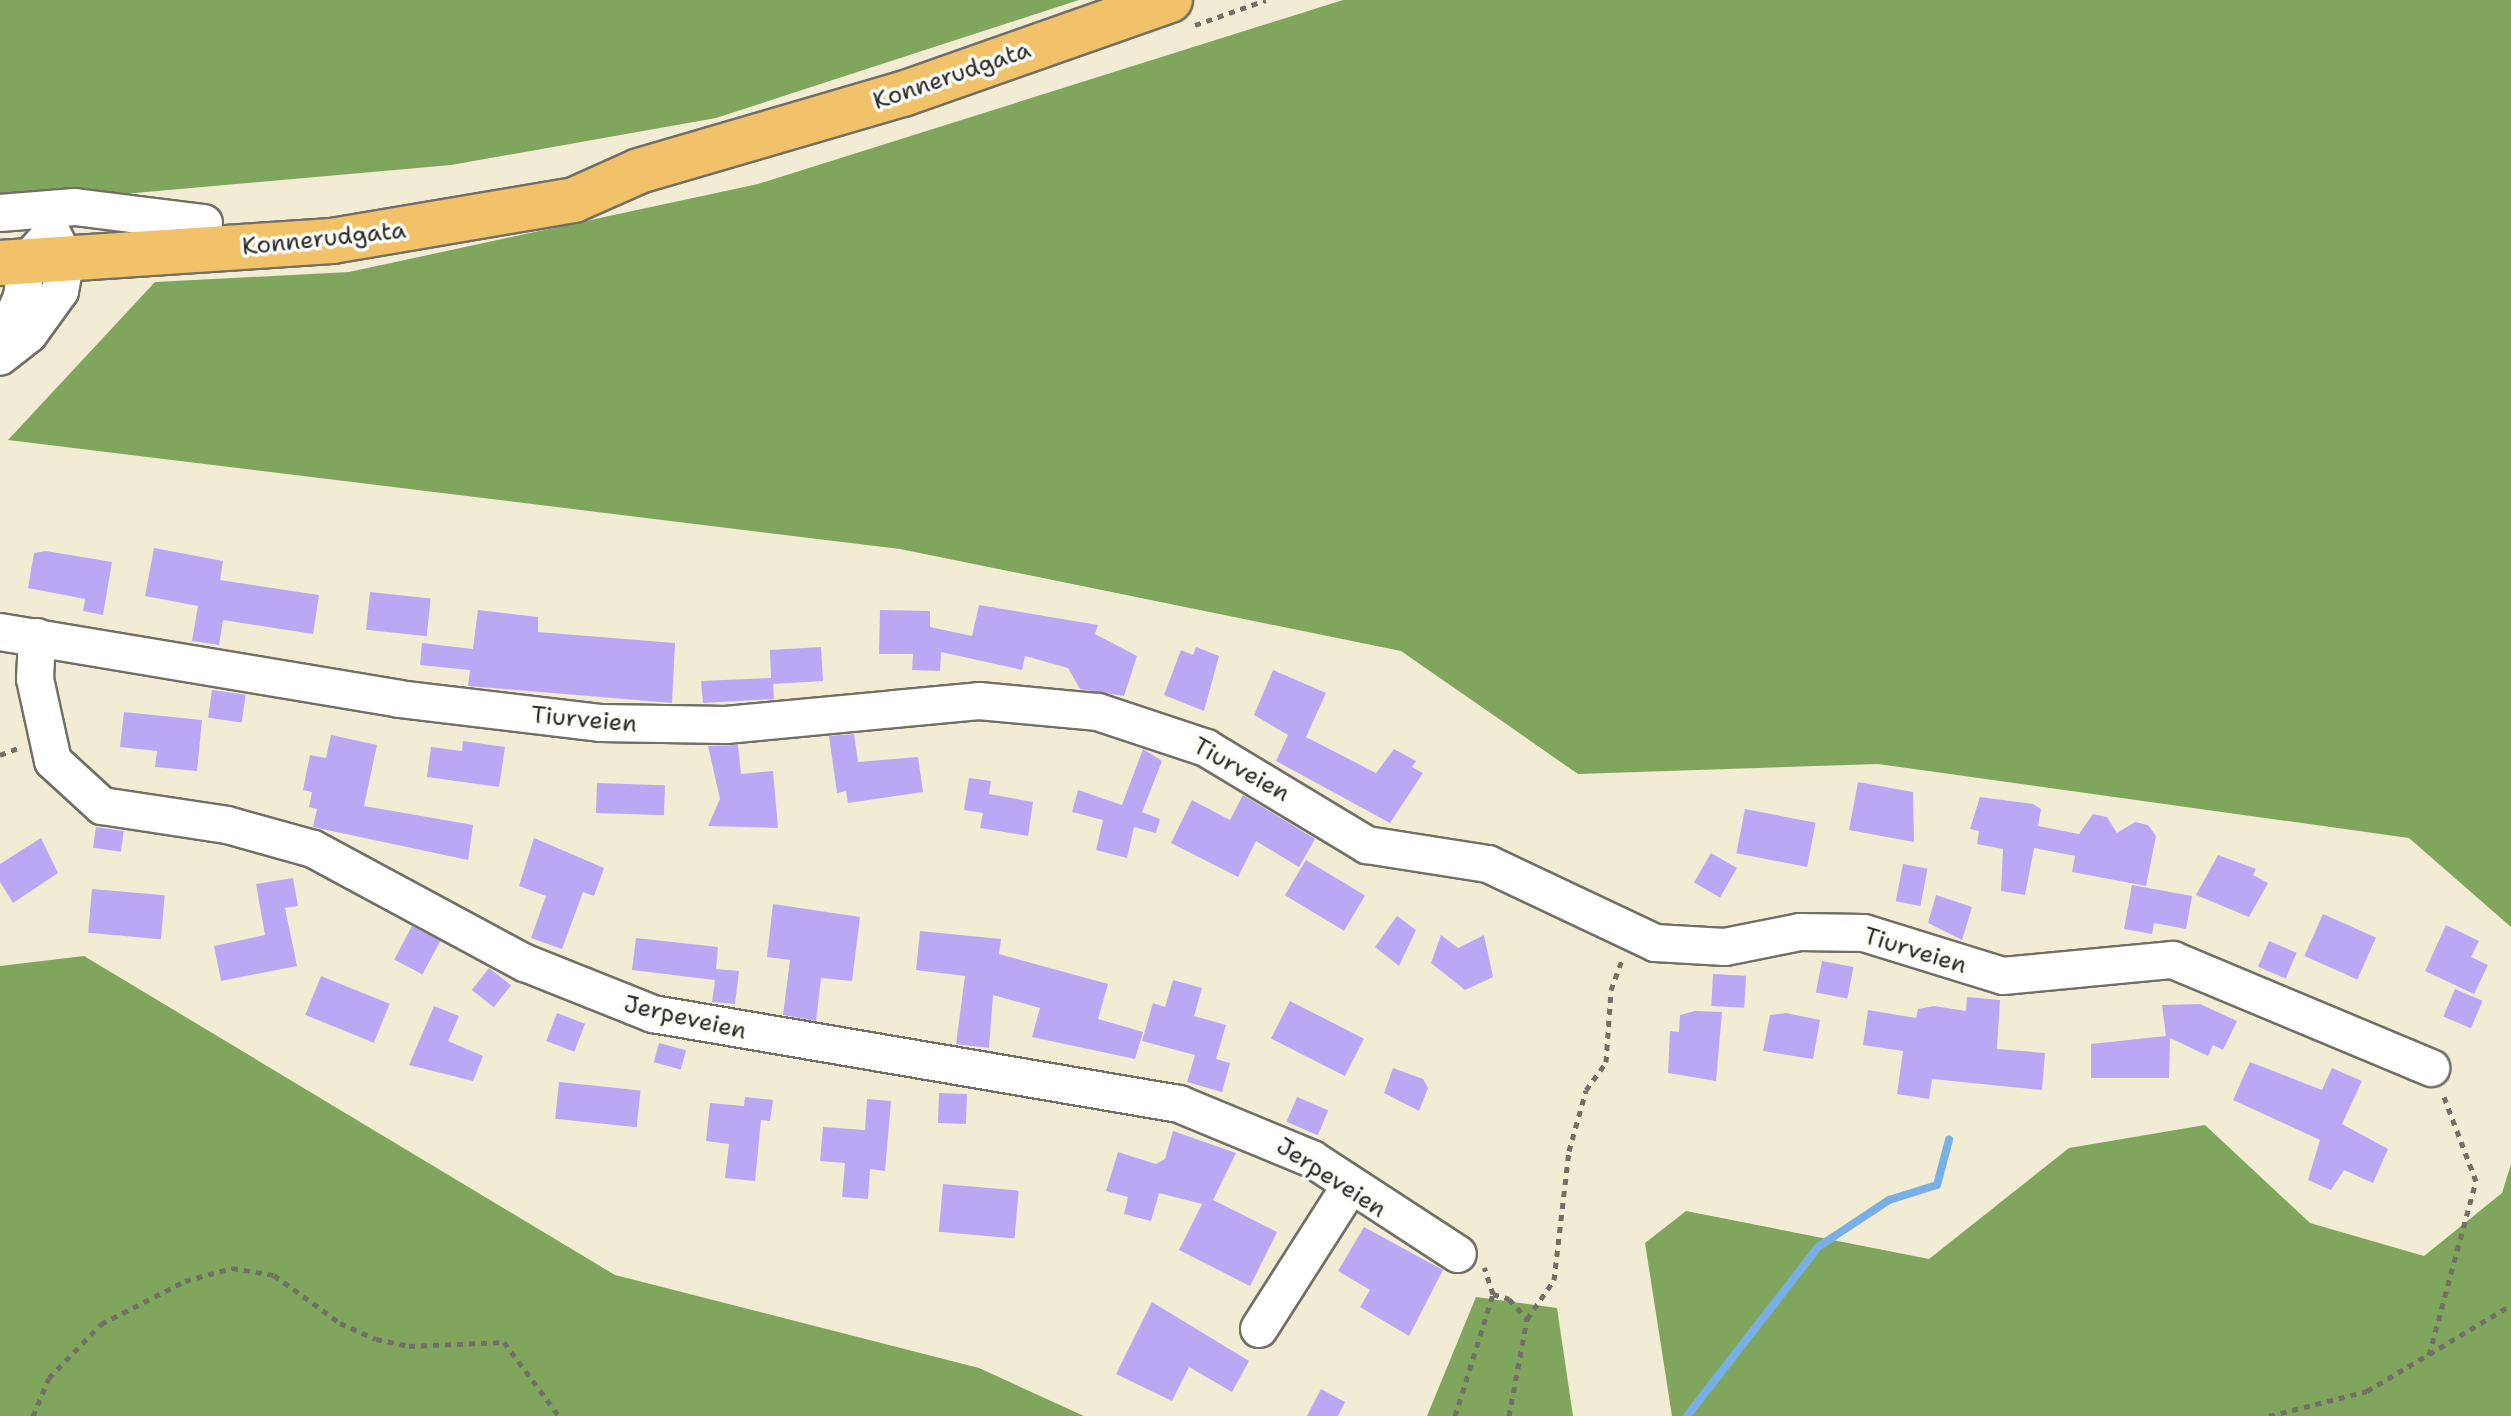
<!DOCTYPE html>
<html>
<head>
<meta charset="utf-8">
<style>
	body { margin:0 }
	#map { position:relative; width:2511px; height:1416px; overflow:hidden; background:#f3ecd5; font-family:"Shantell Sans",sans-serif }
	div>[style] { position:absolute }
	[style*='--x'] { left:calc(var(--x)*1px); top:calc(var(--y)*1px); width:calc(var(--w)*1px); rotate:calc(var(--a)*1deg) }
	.forest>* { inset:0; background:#80a65d }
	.stream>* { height:8px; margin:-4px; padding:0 4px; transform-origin:4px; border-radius:4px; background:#79afe7 }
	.building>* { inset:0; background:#bba8f5; transform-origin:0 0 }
	.path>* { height:5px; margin-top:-2.5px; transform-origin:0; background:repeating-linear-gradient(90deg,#716f66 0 6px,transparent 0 12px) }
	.roads { filter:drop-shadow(2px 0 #716f66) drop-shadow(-2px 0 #716f66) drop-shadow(0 2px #716f66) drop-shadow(0 -2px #716f66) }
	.minor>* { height:36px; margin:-18px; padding:0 18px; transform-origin:18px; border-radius:18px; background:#fff }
	.major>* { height:44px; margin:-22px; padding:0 22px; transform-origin:22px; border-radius:22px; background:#f2c26a }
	span { translate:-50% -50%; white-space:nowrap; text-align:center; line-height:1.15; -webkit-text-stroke:7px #fdfcf7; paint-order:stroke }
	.street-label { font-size:24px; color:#2b2b2b }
</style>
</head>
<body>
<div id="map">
	<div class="forest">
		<div style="clip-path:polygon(0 0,1079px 0,716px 118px,451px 165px,0 205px)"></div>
		<div style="clip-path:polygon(1343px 0,2511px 0,2511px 927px,2409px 838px,1878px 764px,1578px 774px,1401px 651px,900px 549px,8px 440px,155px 282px,349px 272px,758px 184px)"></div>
		<div style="clip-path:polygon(84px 956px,615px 1275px,979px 1368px,1084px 1416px,0 1416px,0 966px)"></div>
		<div style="clip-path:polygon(2205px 1125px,2310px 1223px,2424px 1256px,2502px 1193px,2511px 1164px,2511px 1416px,1672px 1416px,1645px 1243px,1686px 1211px,1929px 1259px,2069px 1148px)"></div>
		<div style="clip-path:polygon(1476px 1297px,1557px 1308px,1573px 1416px,1427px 1416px)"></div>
	</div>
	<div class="stream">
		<div style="--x:1687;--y:1416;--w:214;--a:-52.2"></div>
		<div style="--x:1818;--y:1247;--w:85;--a:-33.5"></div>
		<div style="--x:1889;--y:1200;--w:50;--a:-17.4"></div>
		<div style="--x:1937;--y:1185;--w:47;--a:-75.1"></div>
	</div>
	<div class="building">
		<div style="clip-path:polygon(154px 548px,223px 561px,220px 580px,319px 595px,313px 634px,223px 620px,219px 645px,192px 641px,198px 606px,145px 596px)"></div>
		<div style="clip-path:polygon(46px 551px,112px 562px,103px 615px,83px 611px,85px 599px,28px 588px,34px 553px)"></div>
		<div style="left:370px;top:592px;width:61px;height:38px;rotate:6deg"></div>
		<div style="clip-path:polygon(979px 605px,1098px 625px,1095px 634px,1137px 656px,1124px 696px,1080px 689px,1068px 668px,1025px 656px,1022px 670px,941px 652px,940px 671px,912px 670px,913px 654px,879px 654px,880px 610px,930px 611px,930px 627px,972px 636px)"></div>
		<div style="clip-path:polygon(478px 610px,538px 617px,538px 632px,675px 643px,672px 703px,468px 686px,470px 670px,420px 665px,422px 643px,473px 649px)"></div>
		<div style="clip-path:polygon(821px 647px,823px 681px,773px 684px,774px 699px,703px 703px,701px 681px,771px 678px,770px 650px)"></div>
		<div style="clip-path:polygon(1196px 647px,1219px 656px,1204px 711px,1164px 695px,1181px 650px,1193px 655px)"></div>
		<div style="clip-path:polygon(1273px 670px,1326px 693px,1306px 737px,1376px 773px,1394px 749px,1416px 761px,1412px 767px,1423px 773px,1390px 823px,1276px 761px,1288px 735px,1254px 715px)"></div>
		<div style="left:212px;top:690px;width:34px;height:28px;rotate:8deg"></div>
		<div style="clip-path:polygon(124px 712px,202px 720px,197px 771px,155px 767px,157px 751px,120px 747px)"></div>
		<div style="clip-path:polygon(854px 734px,858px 762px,918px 757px,923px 792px,848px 803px,846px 791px,837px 793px,829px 736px)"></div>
		<div style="clip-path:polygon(331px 735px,377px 745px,364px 806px,473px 825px,468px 860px,313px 827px,317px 809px,309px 807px,312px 792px,303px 790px,310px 755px,326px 758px)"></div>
		<div style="clip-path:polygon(463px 741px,505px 747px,499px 787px,427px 777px,431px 747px,462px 751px)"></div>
		<div style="clip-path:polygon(738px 745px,741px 774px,773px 771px,778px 828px,708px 826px,720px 799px,708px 746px)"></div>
		<div style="clip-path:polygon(1143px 749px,1162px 761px,1142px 812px,1160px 819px,1156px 833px,1134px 827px,1127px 858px,1096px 850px,1103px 820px,1072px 812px,1078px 790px,1122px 805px)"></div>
		<div style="clip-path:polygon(969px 778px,991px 781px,989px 794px,1033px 802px,1028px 836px,980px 828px,983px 813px,964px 810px)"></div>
		<div style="clip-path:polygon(1858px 782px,1913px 792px,1914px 842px,1849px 830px)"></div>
		<div style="left:597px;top:783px;width:68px;height:30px;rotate:2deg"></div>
		<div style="clip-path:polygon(1243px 795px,1315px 839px,1299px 867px,1256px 841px,1238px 877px,1171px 843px,1192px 800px,1230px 820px)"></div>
		<div style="clip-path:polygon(1980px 797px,2033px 804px,2041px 809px,2038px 826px,2079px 834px,2093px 814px,2107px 817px,2117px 833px,2135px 822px,2148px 825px,2156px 836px,2146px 886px,2072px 872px,2075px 856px,2034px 848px,2025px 895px,2001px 891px,2003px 849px,1977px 844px,1979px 831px,1970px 829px)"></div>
		<div style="left:1745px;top:809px;width:72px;height:45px;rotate:11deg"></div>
		<div style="left:96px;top:827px;width:28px;height:21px;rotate:8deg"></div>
		<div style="clip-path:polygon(41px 838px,58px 873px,13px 903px,0 882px,0 864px)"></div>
		<div style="clip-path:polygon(534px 838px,604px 868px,594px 896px,583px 892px,562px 949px,531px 938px,546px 896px,519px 886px)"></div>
		<div style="left:1711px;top:853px;width:30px;height:34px;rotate:30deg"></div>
		<div style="clip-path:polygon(2218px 855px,2256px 869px,2253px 875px,2268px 883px,2249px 917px,2196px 895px)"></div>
		<div style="left:1306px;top:860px;width:69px;height:41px;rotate:31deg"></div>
		<div style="left:1903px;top:864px;width:25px;height:38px;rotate:11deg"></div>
		<div style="clip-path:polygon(293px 878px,298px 906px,285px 908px,297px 966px,221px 981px,214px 946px,265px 935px,256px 884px)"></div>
		<div style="clip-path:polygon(2132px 885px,2192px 896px,2186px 929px,2154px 923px,2152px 934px,2124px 929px)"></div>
		<div style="left:92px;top:889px;width:73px;height:44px;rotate:5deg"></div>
		<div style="clip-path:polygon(1936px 895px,1972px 907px,1962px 940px,1928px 923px)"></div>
		<div style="clip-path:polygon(773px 904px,860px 917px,852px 981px,821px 978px,816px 1021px,783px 1015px,790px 960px,767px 957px)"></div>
		<div style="left:2323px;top:914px;width:58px;height:46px;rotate:24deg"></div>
		<div style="clip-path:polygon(1397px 916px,1416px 930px,1399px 966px,1375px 947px)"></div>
		<div style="clip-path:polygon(2446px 925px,2479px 941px,2471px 957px,2488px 965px,2474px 994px,2425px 971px)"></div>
		<div style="left:412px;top:926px;width:32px;height:38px;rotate:28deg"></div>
		<div style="clip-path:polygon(920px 931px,1001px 939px,999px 954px,1108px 984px,1098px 1019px,1143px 1032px,1135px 1059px,1032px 1037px,1040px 1008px,993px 995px,989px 1048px,956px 1044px,965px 976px,916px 970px)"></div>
		<div style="clip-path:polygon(1441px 935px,1458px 948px,1484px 935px,1493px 977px,1465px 990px,1431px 963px)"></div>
		<div style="clip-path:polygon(636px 938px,718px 947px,716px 969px,739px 971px,735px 1004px,712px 1002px,715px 980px,632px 970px)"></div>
		<div style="left:2269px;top:941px;width:30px;height:28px;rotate:23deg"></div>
		<div style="left:1822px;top:961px;width:32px;height:32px;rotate:11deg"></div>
		<div style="left:489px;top:968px;width:28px;height:28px;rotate:38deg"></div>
		<div style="left:1713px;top:974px;width:33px;height:32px;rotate:3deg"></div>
		<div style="left:321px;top:976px;width:74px;height:42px;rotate:22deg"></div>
		<div style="clip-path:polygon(1173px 980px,1202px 988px,1194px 1016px,1226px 1025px,1216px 1059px,1230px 1063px,1222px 1092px,1187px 1082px,1195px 1055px,1142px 1041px,1153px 1003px,1165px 1007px)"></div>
		<div style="left:2455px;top:989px;width:30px;height:30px;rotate:23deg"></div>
		<div style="clip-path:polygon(1967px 997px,2000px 1000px,1997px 1049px,2045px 1053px,2042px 1090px,1932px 1079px,1929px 1099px,1897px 1094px,1903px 1051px,1863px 1045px,1868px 1010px,1916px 1018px,1918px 1009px,1934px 1006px,1966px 1011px)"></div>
		<div style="left:1290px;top:1001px;width:83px;height:42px;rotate:27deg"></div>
		<div style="clip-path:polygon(2200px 1004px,2237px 1021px,2223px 1050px,2213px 1045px,2208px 1056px,2170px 1038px,2169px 1078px,2091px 1078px,2091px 1044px,2166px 1036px,2162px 1005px)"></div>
		<div style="clip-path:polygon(434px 1006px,459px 1016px,448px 1041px,483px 1056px,473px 1081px,409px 1065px)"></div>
		<div style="clip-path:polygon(1695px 1011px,1722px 1012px,1716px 1081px,1668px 1073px,1670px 1031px,1679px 1032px,1680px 1015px)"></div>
		<div style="left:557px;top:1013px;width:30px;height:30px;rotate:21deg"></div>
		<div style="clip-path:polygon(1786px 1013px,1820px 1020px,1813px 1059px,1763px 1051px,1770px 1015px)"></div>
		<div style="left:659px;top:1043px;width:28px;height:20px;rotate:15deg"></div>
		<div style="clip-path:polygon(2250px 1062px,2322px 1090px,2332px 1068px,2362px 1081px,2342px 1124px,2388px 1149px,2373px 1183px,2344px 1170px,2331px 1190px,2308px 1180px,2320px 1140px,2233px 1100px)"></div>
		<div style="clip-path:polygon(1393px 1068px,1423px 1079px,1428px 1088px,1419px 1111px,1384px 1093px)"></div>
		<div style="left:559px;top:1082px;width:82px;height:37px;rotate:6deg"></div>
		<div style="left:939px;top:1093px;width:28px;height:30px;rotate:2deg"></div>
		<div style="clip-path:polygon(745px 1097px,773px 1100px,770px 1121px,761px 1120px,755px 1181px,725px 1178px,729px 1144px,706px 1141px,710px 1103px,744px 1106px)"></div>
		<div style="left:1297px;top:1097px;width:34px;height:27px;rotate:23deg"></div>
		<div style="clip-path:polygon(867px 1099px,891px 1101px,885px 1171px,870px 1169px,868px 1199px,842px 1197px,845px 1163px,820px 1161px,823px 1127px,865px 1130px)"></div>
		<div style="clip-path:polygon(1173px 1131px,1236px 1153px,1213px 1200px,1277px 1232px,1250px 1286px,1179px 1250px,1202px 1204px,1159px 1193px,1151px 1221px,1124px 1214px,1128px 1197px,1106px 1191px,1118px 1152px,1156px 1164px,1165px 1159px)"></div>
		<div style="left:943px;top:1184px;width:76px;height:48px;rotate:5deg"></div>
		<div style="clip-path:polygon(1364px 1227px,1443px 1270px,1409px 1336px,1360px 1307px,1370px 1290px,1338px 1271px)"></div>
		<div style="clip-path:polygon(1152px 1302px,1249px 1361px,1232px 1392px,1189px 1367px,1172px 1401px,1116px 1374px)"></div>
		<div style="clip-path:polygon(1321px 1389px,1345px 1402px,1338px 1416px,1307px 1416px)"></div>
	</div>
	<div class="path">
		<div style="--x:1195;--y:25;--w:75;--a:-19.4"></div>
		<div style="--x:0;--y:755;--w:22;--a:-21"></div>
		<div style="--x:1493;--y:1294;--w:17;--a:17"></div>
		<div style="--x:1509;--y:1299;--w:27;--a:48"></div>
		<div style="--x:2429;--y:1355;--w:180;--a:-74.9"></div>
		<div style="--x:2476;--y:1181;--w:93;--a:-110.8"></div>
		<div style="--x:33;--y:1416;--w:41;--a:-67.2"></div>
		<div style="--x:49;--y:1378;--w:75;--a:-46.1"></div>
		<div style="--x:101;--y:1324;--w:94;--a:-27.1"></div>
		<div style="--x:185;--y:1281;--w:49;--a:-15.5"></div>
		<div style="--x:232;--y:1268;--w:43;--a:9.5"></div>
		<div style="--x:274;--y:1275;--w:82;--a:36"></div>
		<div style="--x:340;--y:1323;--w:39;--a:24"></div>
		<div style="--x:376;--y:1339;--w:34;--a:12"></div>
		<div style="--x:409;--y:1346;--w:95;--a:-2.4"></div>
		<div style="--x:504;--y:1342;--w:92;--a:53.4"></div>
		<div style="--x:1455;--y:1416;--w:128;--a:-72.7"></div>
		<div style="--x:1493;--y:1294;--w:28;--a:-108"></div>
		<div style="--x:1509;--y:1416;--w:99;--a:-79.5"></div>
		<div style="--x:1527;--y:1319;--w:47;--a:-55.3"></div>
		<div style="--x:1554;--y:1280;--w:130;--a:-83.4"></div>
		<div style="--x:1569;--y:1151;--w:63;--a:-74.4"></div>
		<div style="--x:1586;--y:1090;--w:34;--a:-54"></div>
		<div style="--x:1606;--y:1062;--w:72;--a:-86"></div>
		<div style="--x:1611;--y:990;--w:32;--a:-70"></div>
		<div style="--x:2269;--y:1416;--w:101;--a:-14.3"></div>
		<div style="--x:2367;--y:1391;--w:168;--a:-30.8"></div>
	</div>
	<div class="roads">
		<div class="minor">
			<div style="--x:0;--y:213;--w:75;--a:-4.6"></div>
			<div style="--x:75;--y:207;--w:130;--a:7.1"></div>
			<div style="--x:0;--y:347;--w:55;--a:-66.3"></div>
			<div style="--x:22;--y:297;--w:35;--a:-83"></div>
			<div style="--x:26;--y:262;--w:39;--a:-48"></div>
			<div style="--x:52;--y:233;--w:30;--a:63"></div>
			<div style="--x:66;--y:260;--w:32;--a:101"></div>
			<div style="--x:60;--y:291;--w:53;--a:125.8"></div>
			<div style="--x:29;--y:334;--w:37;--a:142"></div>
			<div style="--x:0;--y:632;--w:405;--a:9.5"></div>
			<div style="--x:399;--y:699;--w:202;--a:6.8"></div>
			<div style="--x:600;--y:723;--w:126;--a:0.9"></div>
			<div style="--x:726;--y:725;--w:254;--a:-5.4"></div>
			<div style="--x:979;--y:701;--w:120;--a:5.3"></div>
			<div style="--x:1098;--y:712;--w:114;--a:18.4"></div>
			<div style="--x:1206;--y:748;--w:188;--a:31.1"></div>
			<div style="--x:1367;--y:845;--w:122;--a:8.9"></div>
			<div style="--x:1488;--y:864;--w:185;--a:25.3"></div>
			<div style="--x:1655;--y:943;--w:70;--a:3.3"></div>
			<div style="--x:1725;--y:947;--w:76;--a:-11.3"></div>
			<div style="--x:1800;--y:932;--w:64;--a:0.9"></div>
			<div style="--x:1864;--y:933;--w:145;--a:17.2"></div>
			<div style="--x:2003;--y:976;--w:171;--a:-5.4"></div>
			<div style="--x:2173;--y:960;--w:280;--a:22.7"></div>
			<div style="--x:37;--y:637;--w:42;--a:92.7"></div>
			<div style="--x:35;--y:679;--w:84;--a:77.6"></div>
			<div style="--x:53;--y:761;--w:67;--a:42.6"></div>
			<div style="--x:102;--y:806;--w:126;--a:8.6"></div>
			<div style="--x:227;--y:825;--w:89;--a:15.6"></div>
			<div style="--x:313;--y:849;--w:241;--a:28.3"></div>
			<div style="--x:525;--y:963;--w:138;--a:21.7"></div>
			<div style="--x:653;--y:1014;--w:534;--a:9.71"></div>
			<div style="--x:1179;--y:1104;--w:144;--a:22.5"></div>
			<div style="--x:1312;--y:1159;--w:174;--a:33.1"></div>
			<div style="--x:1259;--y:1329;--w:169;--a:-57.5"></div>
		</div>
		<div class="major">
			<div style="--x:0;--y:263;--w:333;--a:-3.8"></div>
			<div style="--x:332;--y:241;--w:245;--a:-9.6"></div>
			<div style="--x:574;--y:200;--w:71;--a:-24"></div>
			<div style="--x:639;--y:171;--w:275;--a:-16.3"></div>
			<div style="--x:903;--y:94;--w:283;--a:-19.4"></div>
		</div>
	</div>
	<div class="street-label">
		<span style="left:952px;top:76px;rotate:-19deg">Konnerudgata</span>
		<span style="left:324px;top:239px;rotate:-6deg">Konnerudgata</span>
		<span style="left:584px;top:720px;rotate:5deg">Tiurveien</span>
		<span style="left:1241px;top:770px;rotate:29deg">Tiurveien</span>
		<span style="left:1915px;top:951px;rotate:17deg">Tiurveien</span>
		<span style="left:685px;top:1018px;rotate:13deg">Jerpeveien</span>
		<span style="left:1331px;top:1178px;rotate:33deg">Jerpeveien</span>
	</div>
</div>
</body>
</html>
